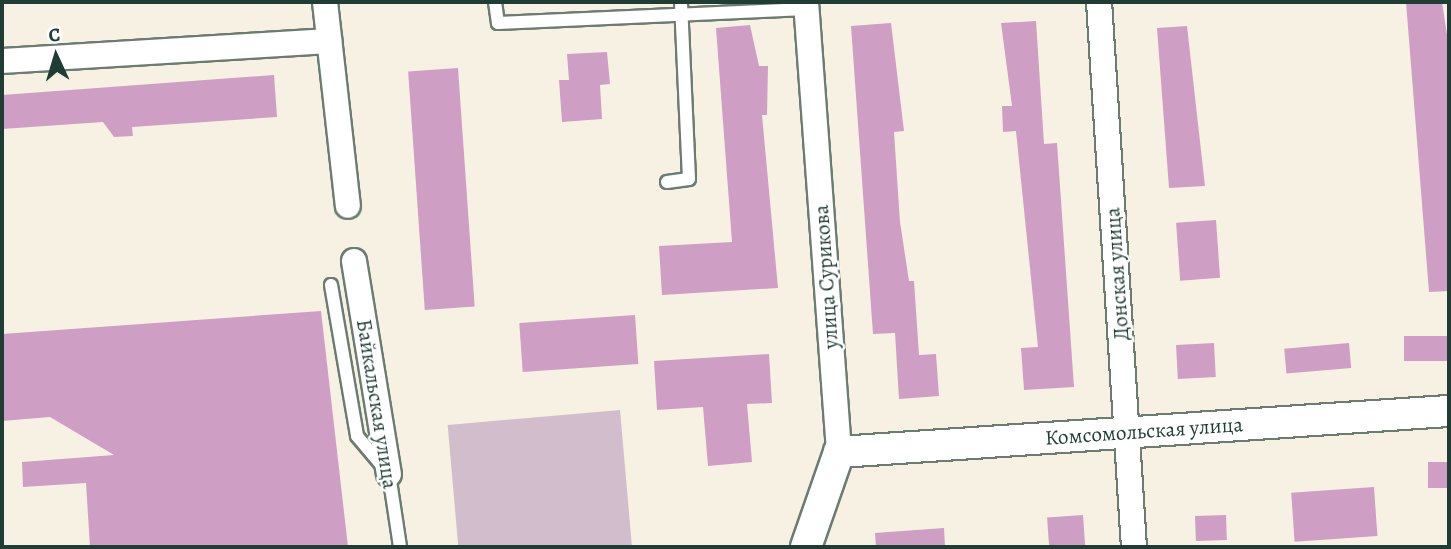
<!DOCTYPE html>
<html>
<head>
<meta charset="utf-8">
<style>
	body { margin:0 }
	#map { position:relative; width:1451px; height:549px; overflow:hidden; background:#f7f1e3; font-family:Alegreya,serif }
	div>[style] { position:absolute }
	[style*='--x'] { left:calc(var(--x)*1px); top:calc(var(--y)*1px); width:calc(var(--w)*1px); rotate:calc(var(--a)*1deg) }
	.industrial>* { inset:0; background:#d1bdcb; transform-origin:0 0 }
	.building>* { inset:0; background:#cf9ec4; transform-origin:0 0 }
	.roads { filter:drop-shadow(2px 0 #6b7c71) drop-shadow(-2px 0 #6b7c71) drop-shadow(0 2px #6b7c71) drop-shadow(0 -2px #6b7c71) }
	.service>* { height:12px; margin:-6px; padding:0 6px; transform-origin:6px; border-radius:6px; background:#fff }
	.minor>* { height:24px; margin:-12px; padding:0 12px; transform-origin:12px; border-radius:12px; background:#fff }
	.tertiary>* { height:30px; margin:-15px; padding:0 15px; transform-origin:15px; border-radius:15px; background:#fff }
	span { translate:-50% -50%; white-space:nowrap; text-align:center; line-height:1.15; -webkit-text-stroke:5px #fff; paint-order:stroke }
	.street-label { font-size:21px; color:#1f3d34 }
	.frame { position:absolute; inset:0; border:4px solid #1f3d34; pointer-events:none }
	.north { position:absolute; left:21px; top:21px; width:70px; height:70px; -webkit-text-stroke:5px #fff; paint-order:stroke; rotate:356deg; font-size:19px; font-weight:700; line-height:28px; text-align:center; color:#1f3d34 }
	.north::after { content:''; display:block; margin:auto; width:24px; height:32px; background:#1f3d34; clip-path:polygon(50% 0,100% 100%,50% 72%,0 100%) }
</style>
</head>
<body>
<div id="map">
	<div class="industrial">
		<div style="left:620px;top:410px;width:137px;height:173px;rotate:85deg"></div>
	</div>
	<div class="building">
		<div style="clip-path:polygon(1406px 2px,1442px 2px,1449px 48px,1449px 291px,1429px 292px)"></div>
		<div style="clip-path:polygon(1036px 21px,1044px 144px,1057px 143px,1074px 387px,1024px 390px,1021px 348px,1038px 347px,1016px 131px,1003px 132px,1002px 106px,1012px 106px,1001px 23px)"></div>
		<div style="clip-path:polygon(891px 23px,904px 131px,894px 132px,900px 222px,909px 281px,914px 281px,919px 355px,936px 354px,939px 396px,899px 399px,895px 333px,873px 334px,851px 26px)"></div>
		<div style="clip-path:polygon(750px 25px,759px 66px,768px 66px,767px 115px,762px 115px,778px 288px,662px 295px,659px 246px,732px 242px,716px 28px)"></div>
		<div style="clip-path:polygon(1187px 26px,1205px 186px,1169px 188px,1157px 28px)"></div>
		<div style="clip-path:polygon(607px 52px,610px 84px,600px 85px,602px 119px,562px 122px,559px 80px,569px 80px,567px 54px)"></div>
		<div style="left:458px;top:68px;width:239px;height:50px;rotate:86deg"></div>
		<div style="clip-path:polygon(274px 75px,277px 117px,132px 127px,133px 136px,114px 137px,103px 122px,2px 129px,2px 95px)"></div>
		<div style="left:1216px;top:220px;width:58px;height:40px;rotate:86deg"></div>
		<div style="clip-path:polygon(321px 311px,348px 547px,90px 547px,86px 483px,23px 487px,22px 462px,114px 455px,50px 417px,2px 421px,2px 334px)"></div>
		<div style="left:635px;top:315px;width:49px;height:116px;rotate:86deg"></div>
		<div style="left:1449px;top:336px;width:25px;height:45px;rotate:90deg"></div>
		<div style="left:1214px;top:343px;width:34px;height:38px;rotate:87deg"></div>
		<div style="left:1349px;top:343px;width:25px;height:65px;rotate:85deg"></div>
		<div style="clip-path:polygon(769px 354px,772px 403px,747px 404px,752px 462px,708px 466px,703px 407px,657px 410px,654px 361px)"></div>
		<div style="left:1449px;top:462px;width:26px;height:21px;rotate:90deg"></div>
		<div style="left:1374px;top:487px;width:49px;height:83px;rotate:86deg"></div>
		<div style="left:1083px;top:515px;width:32px;height:36px;rotate:86deg"></div>
		<div style="left:1226px;top:515px;width:25px;height:31px;rotate:88deg"></div>
		<div style="clip-path:polygon(944px 528px,945px 547px,876px 547px,875px 533px)"></div>
	</div>
	<div class="roads">
		<div class="service">
			<div style="--x:495;--y:2;--w:21;--a:82"></div>
			<div style="--x:498;--y:23;--w:308;--a:-2.6"></div>
			<div style="--x:667;--y:182;--w:22;--a:-8"></div>
			<div style="--x:689;--y:179;--w:177;--a:-92.6"></div>
			<div style="--x:331;--y:285;--w:153;--a:80.2"></div>
			<div style="--x:357;--y:436;--w:50;--a:49.9"></div>
			<div style="--x:389;--y:474;--w:74;--a:81.4"></div>
		</div>
		<div class="minor">
			<div style="--x:325;--y:2;--w:205;--a:83.6"></div>
			<div style="--x:806;--y:2;--w:451;--a:85.8"></div>
			<div style="--x:1099;--y:2;--w:546;--a:86.33"></div>
			<div style="--x:2;--y:61;--w:328;--a:-3.5"></div>
			<div style="--x:354;--y:261;--w:216;--a:80.7"></div>
		</div>
		<div class="tertiary">
			<div style="--x:806;--y:547;--w:101;--a:-70.8"></div>
			<div style="--x:839;--y:452;--w:611;--a:-3.85"></div>
		</div>
	</div>
	<div class="street-label">
		<span style="left:1117px;top:274px;rotate:-94deg">Донская улица</span>
		<span style="left:826px;top:277px;rotate:-94deg">улица Сурикова</span>
		<span style="left:377px;top:404px;rotate:81deg">Байкальская улица</span>
		<span style="left:1144px;top:431px;rotate:-4deg">Комсомольская улица</span>
	</div>
	<div class="frame"></div>
	<div class="north">С</div>
</div>
</body>
</html>
